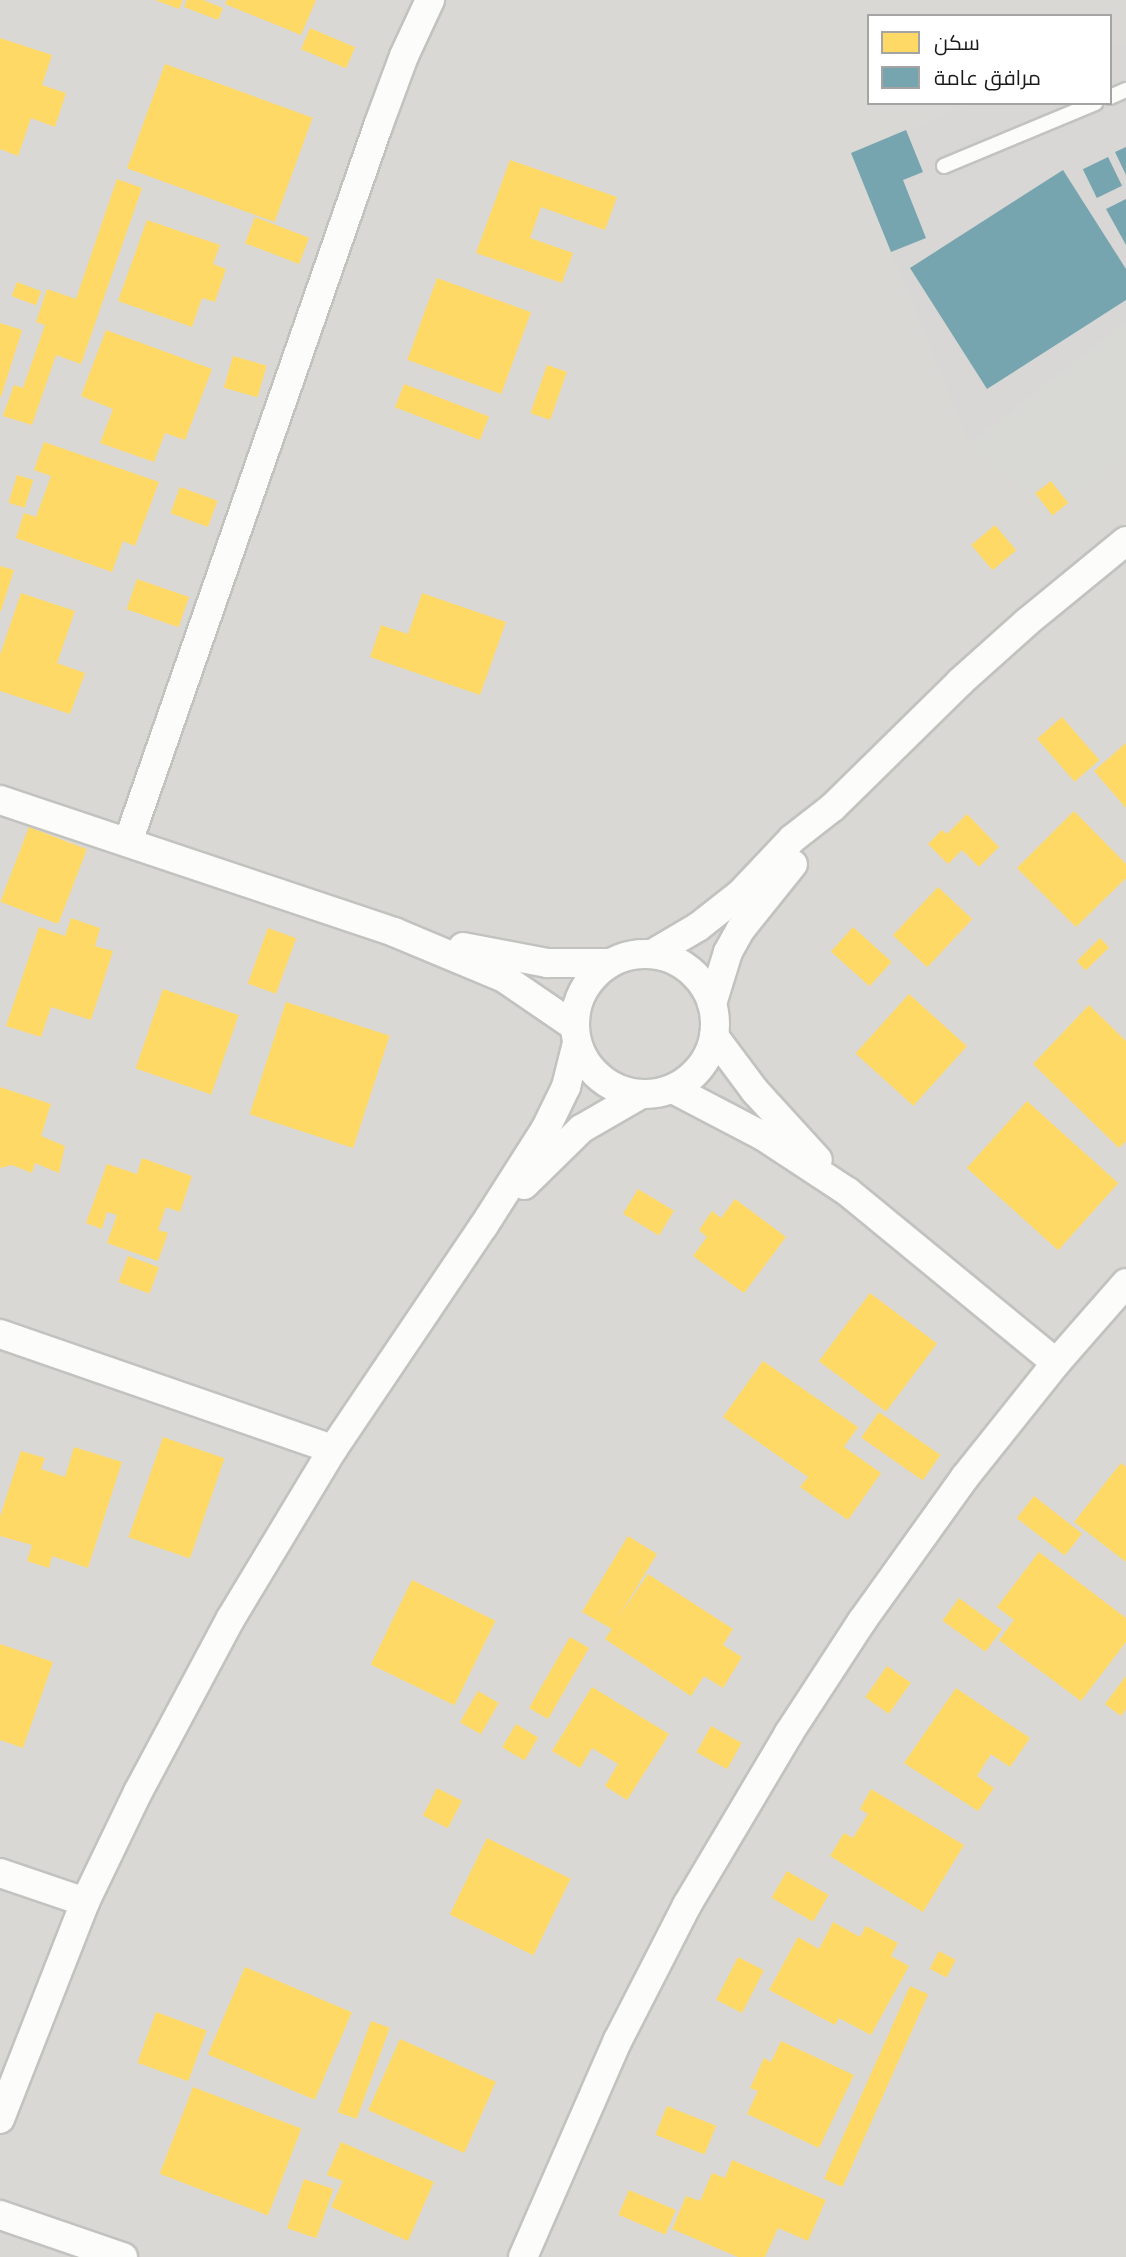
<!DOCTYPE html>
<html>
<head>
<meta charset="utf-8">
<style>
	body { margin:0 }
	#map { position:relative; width:1126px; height:2257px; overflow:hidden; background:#eae9e3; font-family:Helvetica,Cairo,sans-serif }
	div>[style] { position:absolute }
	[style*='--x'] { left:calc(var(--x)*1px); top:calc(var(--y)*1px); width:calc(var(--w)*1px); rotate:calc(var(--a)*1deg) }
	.residential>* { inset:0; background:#d9d8d5 }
	.religious>* { inset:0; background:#d8d7d5 }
	.parking>* { inset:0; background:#d8d8d5 }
	.homes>* { inset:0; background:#ffd966; transform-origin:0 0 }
	.public>* { inset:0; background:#76a5af; transform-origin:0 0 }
	.roads { filter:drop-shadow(2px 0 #c2c2bf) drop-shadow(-2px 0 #c2c2bf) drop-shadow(0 2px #c2c2bf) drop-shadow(0 -2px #c2c2bf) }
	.service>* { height:14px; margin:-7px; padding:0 7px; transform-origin:7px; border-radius:7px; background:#fcfcfb }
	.minor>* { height:28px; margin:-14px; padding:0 14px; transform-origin:14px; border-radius:14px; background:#fcfcfb }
	.minor>.ring { margin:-14px; padding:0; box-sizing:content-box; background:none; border:28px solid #fcfcfb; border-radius:50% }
	span { translate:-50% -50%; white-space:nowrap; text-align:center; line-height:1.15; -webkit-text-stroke:7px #fff; paint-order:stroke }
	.legend { position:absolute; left:867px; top:14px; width:245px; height:91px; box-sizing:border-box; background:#fff; border:2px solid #a4a4a4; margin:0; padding:9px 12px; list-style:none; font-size:21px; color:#1b1b1b }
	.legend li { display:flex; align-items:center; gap:14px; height:35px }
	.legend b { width:35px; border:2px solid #a4a4a4 }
</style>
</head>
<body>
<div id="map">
	<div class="residential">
		<div style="clip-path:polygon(evenodd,0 0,1126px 0,1126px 2257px,0 2257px,0 0,869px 16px,1110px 16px,1110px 103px,869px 103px,869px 16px)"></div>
	</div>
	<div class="religious">
		<div style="clip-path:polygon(1126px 42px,1126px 321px,969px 444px,851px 153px,974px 103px,1110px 103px,1110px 48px)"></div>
	</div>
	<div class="parking">
		<div style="clip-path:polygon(1126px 321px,1126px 457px,1052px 515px,969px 444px)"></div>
	</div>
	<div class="homes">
		<div style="clip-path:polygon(155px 0,183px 0,179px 9px)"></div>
		<div style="clip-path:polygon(187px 0,203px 0,223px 8px,218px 20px,184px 7px)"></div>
		<div style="clip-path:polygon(227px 0,316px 0,301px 35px,225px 4px)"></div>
		<div style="left:310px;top:28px;width:49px;height:23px;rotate:23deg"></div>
		<div style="clip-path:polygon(0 38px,52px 55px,42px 85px,66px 93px,55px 127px,31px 118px,18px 156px,0 149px)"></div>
		<div style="left:165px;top:64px;width:157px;height:111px;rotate:20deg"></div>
		<div style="clip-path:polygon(510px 160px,617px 197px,605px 230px,541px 207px,530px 238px,573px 253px,562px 283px,476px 253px)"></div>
		<div style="clip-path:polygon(117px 179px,142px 188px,81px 364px,56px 355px,32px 425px,3px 416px,14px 385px,23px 388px,45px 325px,36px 322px,47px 289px,76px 299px)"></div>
		<div style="left:255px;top:217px;width:58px;height:28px;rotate:21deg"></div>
		<div style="clip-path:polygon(147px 220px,220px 245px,213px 264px,226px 269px,215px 302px,202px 298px,192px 327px,118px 301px)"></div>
		<div style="left:437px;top:278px;width:100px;height:87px;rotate:20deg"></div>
		<div style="left:17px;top:282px;width:26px;height:15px;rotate:21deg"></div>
		<div style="clip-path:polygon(0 323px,22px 330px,1px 397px,0 396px)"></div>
		<div style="clip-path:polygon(106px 330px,212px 369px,185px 440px,165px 433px,154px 462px,100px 443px,113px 409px,81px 396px)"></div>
		<div style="left:233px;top:356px;width:35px;height:33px;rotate:16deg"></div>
		<div style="left:547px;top:365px;width:21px;height:51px;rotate:19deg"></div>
		<div style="left:404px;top:384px;width:91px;height:25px;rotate:21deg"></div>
		<div style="clip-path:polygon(44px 442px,159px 482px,135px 546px,123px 541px,112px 572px,16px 538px,24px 513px,36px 517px,51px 476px,34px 470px)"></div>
		<div style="left:17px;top:475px;width:17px;height:29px;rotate:17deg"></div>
		<div style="left:1051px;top:481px;width:28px;height:20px;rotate:52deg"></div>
		<div style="left:180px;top:487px;width:40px;height:28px;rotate:20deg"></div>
		<div style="left:995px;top:525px;width:33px;height:31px;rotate:50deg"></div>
		<div style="clip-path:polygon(0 566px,14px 570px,1px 611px,0 611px)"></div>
		<div style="left:137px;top:579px;width:55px;height:32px;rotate:19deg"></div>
		<div style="clip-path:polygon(21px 593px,75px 611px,57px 663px,85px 673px,70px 714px,0 691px,0 655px)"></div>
		<div style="clip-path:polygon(422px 593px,506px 622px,480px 695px,370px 657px,381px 625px,408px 634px)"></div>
		<div style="left:1062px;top:717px;width:57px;height:33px;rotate:49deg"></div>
		<div style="clip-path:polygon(1126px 743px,1126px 808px,1094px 771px)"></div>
		<div style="clip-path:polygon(1074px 811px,1126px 864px,1126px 878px,1076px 927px,1017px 868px)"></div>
		<div style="clip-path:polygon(967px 814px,999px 847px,979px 867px,962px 850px,948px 864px,928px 844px,942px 830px,947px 834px)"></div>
		<div style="left:29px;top:827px;width:62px;height:80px;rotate:21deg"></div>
		<div style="left:938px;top:887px;width:47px;height:66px;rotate:43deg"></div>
		<div style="clip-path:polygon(71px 918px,100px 928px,95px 946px,113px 951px,91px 1020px,51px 1007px,41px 1037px,6px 1026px,39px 927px,65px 936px)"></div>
		<div style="left:853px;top:927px;width:52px;height:33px;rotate:42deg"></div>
		<div style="left:268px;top:928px;width:30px;height:59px;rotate:20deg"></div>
		<div style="left:1100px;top:938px;width:13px;height:33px;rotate:45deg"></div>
		<div style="left:163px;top:989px;width:80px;height:84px;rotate:19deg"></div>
		<div style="left:909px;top:994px;width:78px;height:80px;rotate:42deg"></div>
		<div style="left:286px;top:1002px;width:109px;height:118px;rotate:18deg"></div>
		<div style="clip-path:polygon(1089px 1005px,1126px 1041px,1126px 1141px,1119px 1148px,1033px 1064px)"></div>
		<div style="clip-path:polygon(0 1087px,51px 1104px,41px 1136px,65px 1146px,59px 1173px,35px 1163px,32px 1173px,12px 1165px,0 1168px)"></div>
		<div style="left:1027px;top:1101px;width:123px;height:90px;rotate:42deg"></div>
		<div style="clip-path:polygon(142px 1158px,192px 1176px,180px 1212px,166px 1207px,158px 1230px,168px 1233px,158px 1261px,107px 1243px,117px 1215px,107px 1212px,102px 1229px,86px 1223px,107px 1164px,137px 1174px)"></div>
		<div style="left:638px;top:1189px;width:42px;height:29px;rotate:31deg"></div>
		<div style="clip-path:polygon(735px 1199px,786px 1237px,744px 1293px,693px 1256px,707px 1237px,699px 1230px,712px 1211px,721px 1218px)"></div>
		<div style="left:128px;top:1256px;width:33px;height:28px;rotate:20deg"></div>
		<div style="left:870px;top:1293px;width:84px;height:85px;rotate:37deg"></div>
		<div style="clip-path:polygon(763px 1361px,858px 1427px,844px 1447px,881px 1473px,848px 1520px,800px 1487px,808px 1477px,723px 1417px)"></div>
		<div style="left:879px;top:1412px;width:75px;height:31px;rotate:35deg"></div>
		<div style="left:163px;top:1437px;width:65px;height:106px;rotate:19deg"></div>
		<div style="clip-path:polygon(74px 1447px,122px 1462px,88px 1568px,52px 1556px,49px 1568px,27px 1561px,32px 1545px,0 1536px,0 1517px,21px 1451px,45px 1458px,41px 1469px,65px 1477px)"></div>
		<div style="clip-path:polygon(1121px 1463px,1126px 1467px,1126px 1562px,1074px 1522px)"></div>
		<div style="left:1034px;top:1496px;width:61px;height:28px;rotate:38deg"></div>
		<div style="clip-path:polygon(628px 1536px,657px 1554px,618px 1618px,648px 1574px,733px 1629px,723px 1645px,742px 1657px,723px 1688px,704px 1676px,691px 1696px,605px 1639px,612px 1629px,582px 1612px)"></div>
		<div style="clip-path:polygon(1039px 1552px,1126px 1618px,1126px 1642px,1081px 1701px,999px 1640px,1014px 1620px,997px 1607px)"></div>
		<div style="left:412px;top:1580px;width:93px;height:94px;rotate:26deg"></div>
		<div style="left:959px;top:1598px;width:53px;height:28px;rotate:36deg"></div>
		<div style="left:570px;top:1637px;width:22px;height:82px;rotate:30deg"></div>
		<div style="clip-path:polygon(0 1644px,53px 1662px,23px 1748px,0 1740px)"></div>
		<div style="left:887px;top:1666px;width:29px;height:38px;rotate:35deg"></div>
		<div style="clip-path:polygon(1126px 1676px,1126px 1709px,1121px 1716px,1105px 1704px)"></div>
		<div style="clip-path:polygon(592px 1687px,669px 1734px,627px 1800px,605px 1786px,618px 1764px,592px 1748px,580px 1768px,552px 1751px)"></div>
		<div style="clip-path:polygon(956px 1688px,1030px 1738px,1010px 1767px,991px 1754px,977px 1776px,994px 1788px,978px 1811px,904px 1763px)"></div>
		<div style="left:478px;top:1691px;width:24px;height:36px;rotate:30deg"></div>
		<div style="left:516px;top:1724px;width:26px;height:27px;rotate:31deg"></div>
		<div style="left:711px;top:1726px;width:35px;height:30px;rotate:29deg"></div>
		<div style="left:437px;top:1788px;width:28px;height:31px;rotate:27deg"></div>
		<div style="clip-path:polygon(871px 1789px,964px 1845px,923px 1912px,830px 1856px,844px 1833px,853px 1838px,868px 1814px,860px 1809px)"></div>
		<div style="left:487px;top:1838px;width:93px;height:85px;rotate:26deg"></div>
		<div style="left:787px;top:1871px;width:48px;height:31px;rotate:30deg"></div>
		<div style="clip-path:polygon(833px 1922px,860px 1937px,866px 1926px,898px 1943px,891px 1956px,909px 1966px,871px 2035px,839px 2018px,835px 2025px,769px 1990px,798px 1937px,819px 1949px)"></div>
		<div style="left:939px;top:1951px;width:19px;height:20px;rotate:28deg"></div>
		<div style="left:738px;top:1957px;width:29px;height:48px;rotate:27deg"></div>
		<div style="left:245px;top:1967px;width:116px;height:95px;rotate:23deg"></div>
		<div style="left:910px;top:1986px;width:20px;height:211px;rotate:24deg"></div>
		<div style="left:156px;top:2012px;width:54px;height:54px;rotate:20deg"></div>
		<div style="left:371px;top:2021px;width:20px;height:97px;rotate:20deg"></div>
		<div style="left:400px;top:2039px;width:105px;height:78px;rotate:24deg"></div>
		<div style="clip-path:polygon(781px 2041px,854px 2075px,819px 2148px,747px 2114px,758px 2091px,750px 2088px,764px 2058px,771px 2062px)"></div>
		<div style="left:193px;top:2087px;width:116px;height:93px;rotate:21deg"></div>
		<div style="left:667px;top:2106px;width:53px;height:31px;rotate:22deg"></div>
		<div style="clip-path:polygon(341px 2142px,434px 2182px,408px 2241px,331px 2207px,343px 2181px,327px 2175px)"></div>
		<div style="clip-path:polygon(732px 2160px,826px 2200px,808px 2241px,778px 2228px,765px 2257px,738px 2257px,672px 2229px,686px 2196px,700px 2201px,712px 2173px,725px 2178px)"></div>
		<div style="left:304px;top:2179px;width:31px;height:52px;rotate:19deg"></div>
		<div style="left:629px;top:2190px;width:51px;height:27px;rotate:23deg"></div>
	</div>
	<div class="public">
		<div style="clip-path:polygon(906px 130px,923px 172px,903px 180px,926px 238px,891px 252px,851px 153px)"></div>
		<div style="clip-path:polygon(1126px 147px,1126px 175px,1115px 152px)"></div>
		<div style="left:1108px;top:157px;width:32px;height:28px;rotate:64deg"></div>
		<div style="clip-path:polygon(1063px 170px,1126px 269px,1126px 300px,987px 389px,910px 268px)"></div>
		<div style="clip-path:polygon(1126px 199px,1126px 245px,1106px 209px)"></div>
	</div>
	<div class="roads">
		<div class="service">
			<div style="--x:1110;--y:97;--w:17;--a:-24"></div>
			<div style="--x:944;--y:166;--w:164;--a:-22.6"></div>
		</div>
		<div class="minor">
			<div style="--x:0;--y:800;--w:416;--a:18.5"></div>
			<div style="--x:394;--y:932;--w:119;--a:22.7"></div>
			<div style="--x:504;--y:978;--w:85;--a:34.4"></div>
			<div style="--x:128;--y:842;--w:758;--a:-70.75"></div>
			<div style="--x:378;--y:126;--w:75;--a:-69.6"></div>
			<div style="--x:404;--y:56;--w:62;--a:-65.1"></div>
			<div style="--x:463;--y:947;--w:86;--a:10.8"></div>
			<div style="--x:547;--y:963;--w:62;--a:0"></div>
			<div class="ring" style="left:575px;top:954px;width:112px;height:112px"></div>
			<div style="--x:652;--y:954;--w:53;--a:-30.4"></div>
			<div style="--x:698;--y:927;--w:53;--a:-38.2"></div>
			<div style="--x:740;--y:894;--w:76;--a:-46.6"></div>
			<div style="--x:792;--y:839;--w:52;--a:-38"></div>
			<div style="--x:833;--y:807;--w:178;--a:-44.5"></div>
			<div style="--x:960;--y:682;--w:90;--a:-41.8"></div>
			<div style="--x:1027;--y:622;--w:128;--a:-39.3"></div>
			<div style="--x:712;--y:1004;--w:54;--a:-72.9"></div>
			<div style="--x:728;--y:952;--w:26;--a:-61"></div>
			<div style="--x:741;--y:929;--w:83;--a:-51.3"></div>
			<div style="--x:714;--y:1036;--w:69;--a:53.3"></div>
			<div style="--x:755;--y:1091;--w:93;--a:47.6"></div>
			<div style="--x:673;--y:1089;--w:102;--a:27.6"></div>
			<div style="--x:763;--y:1136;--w:102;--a:33.4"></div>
			<div style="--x:848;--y:1192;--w:269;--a:39.4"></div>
			<div style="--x:524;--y:1185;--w:80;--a:-44.5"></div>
			<div style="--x:581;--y:1129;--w:68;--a:-30"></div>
			<div style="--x:0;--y:1334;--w:352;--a:19.1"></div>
			<div style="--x:0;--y:1873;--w:90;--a:18.8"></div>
			<div style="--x:0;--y:2119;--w:233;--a:-68.6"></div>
			<div style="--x:85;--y:1902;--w:122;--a:-64.3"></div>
			<div style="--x:138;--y:1792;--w:197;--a:-61.9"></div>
			<div style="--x:231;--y:1618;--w:197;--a:-58.9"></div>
			<div style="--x:333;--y:1449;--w:268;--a:-56"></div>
			<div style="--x:483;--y:1227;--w:117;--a:-57.5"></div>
			<div style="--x:546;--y:1128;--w:46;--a:-64"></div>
			<div style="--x:566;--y:1087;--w:45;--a:-76"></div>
			<div style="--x:0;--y:2215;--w:130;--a:18.9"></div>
			<div style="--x:523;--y:2257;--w:237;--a:-66.4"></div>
			<div style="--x:618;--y:2040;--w:152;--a:-62.9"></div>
			<div style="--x:687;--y:1905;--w:200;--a:-59.3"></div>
			<div style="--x:789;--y:1733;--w:134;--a:-56.9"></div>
			<div style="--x:862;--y:1621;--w:177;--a:-54.4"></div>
			<div style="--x:965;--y:1477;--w:146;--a:-51.4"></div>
			<div style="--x:1056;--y:1363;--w:106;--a:-48.8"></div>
		</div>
	</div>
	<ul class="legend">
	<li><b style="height:19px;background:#ffd966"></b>سكن</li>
	<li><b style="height:19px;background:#76a5af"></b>مرافق عامة</li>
	</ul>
</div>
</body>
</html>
